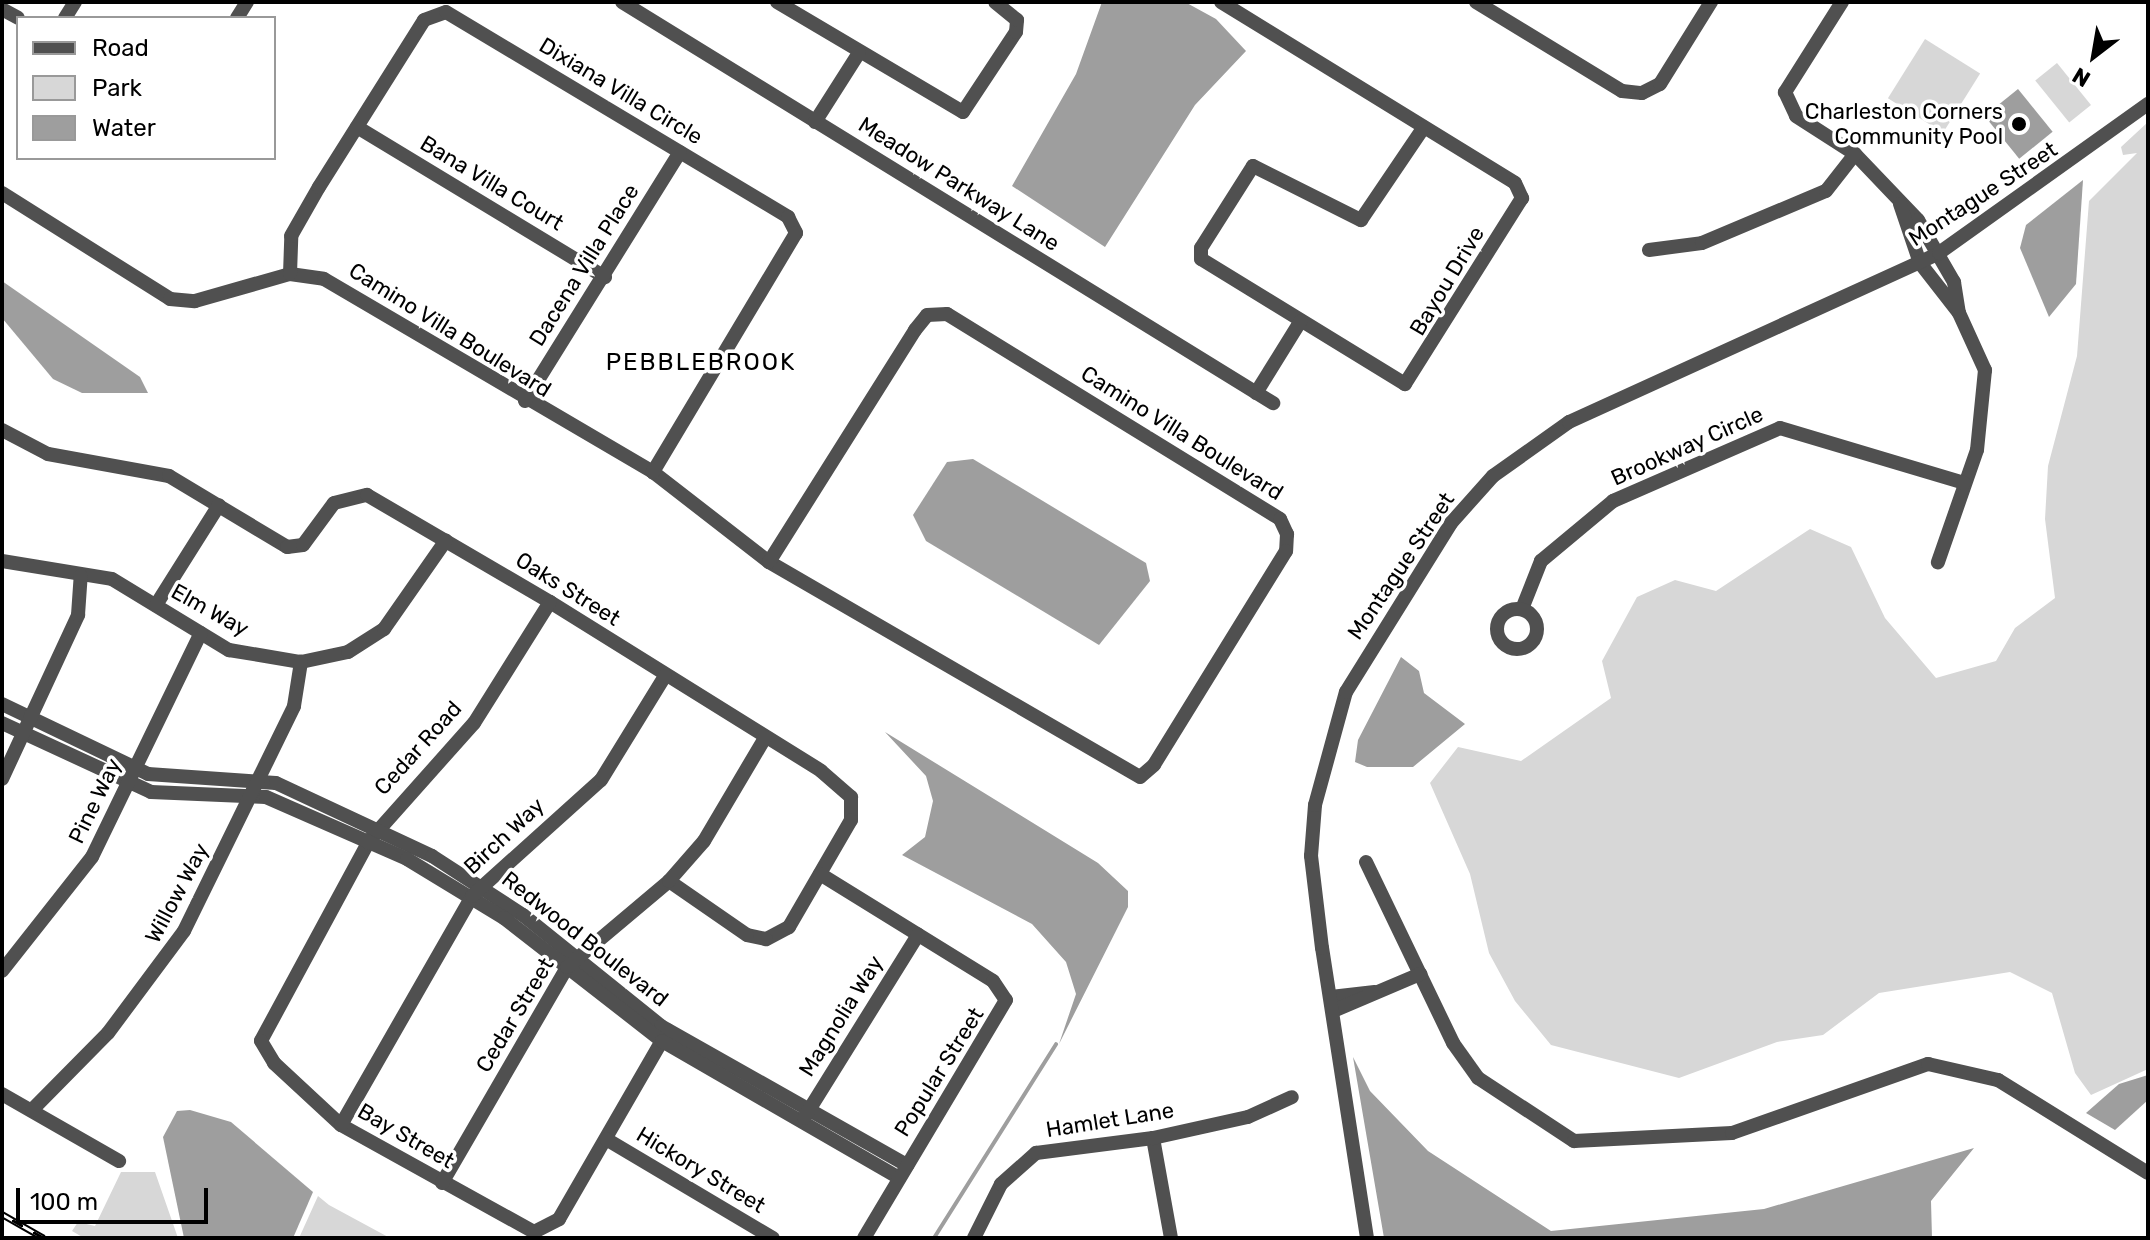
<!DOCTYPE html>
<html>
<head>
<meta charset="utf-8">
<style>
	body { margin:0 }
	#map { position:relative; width:2150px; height:1240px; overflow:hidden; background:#fff; font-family:Rubik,sans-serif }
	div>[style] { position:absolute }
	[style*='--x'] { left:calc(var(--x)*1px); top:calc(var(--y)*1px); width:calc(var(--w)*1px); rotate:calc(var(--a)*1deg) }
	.green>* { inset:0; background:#d7d7d7; transform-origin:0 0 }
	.water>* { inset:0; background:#9e9e9e; transform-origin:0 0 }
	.stream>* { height:4px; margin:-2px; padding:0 2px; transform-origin:2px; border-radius:2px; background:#9e9e9e }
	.minor>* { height:14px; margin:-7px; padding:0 7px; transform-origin:7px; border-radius:7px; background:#505050 }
	.minor>.ring { margin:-7px; padding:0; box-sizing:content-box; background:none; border:14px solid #505050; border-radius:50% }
	.rail>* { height:7px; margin-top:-3.5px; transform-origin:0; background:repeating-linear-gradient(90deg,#fff 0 12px,#000 0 24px); box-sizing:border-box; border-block:2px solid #000 }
	.dots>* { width:22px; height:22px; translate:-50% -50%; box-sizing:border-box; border:4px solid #fff; border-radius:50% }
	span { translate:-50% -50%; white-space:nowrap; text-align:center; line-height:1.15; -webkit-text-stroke:7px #fff; paint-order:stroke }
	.street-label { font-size:22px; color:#000 }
	.poi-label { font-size:22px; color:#000 }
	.right { translate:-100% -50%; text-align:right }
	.neighbourhood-label { font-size:24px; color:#000; letter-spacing:2px }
	.frame { position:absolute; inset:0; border:4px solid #000; pointer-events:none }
	.legend { position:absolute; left:16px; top:16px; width:260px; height:144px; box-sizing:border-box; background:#fff; border:2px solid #999; margin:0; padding:10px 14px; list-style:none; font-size:24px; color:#000 }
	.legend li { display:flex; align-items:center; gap:16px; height:40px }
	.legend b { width:40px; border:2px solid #999 }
	.north { position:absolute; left:2054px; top:16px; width:80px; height:80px; -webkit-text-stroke:6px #fff; paint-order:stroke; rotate:211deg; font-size:22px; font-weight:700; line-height:32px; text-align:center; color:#000 }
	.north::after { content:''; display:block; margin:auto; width:28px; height:36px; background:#000; clip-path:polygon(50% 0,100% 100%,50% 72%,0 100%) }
	.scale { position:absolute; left:16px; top:1188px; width:192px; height:36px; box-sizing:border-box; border:4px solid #000; border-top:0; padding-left:10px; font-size:24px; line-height:28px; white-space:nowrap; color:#000; -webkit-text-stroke:6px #fff; paint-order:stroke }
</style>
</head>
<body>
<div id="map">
	<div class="green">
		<div style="left:1925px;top:39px;width:65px;height:70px;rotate:32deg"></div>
		<div style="left:2057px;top:63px;width:54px;height:28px;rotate:51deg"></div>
		<div style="clip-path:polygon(2148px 122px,2148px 1069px,2091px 1095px,2075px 1073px,2052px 993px,2010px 972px,1879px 993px,1823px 1035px,1777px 1042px,1679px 1078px,1551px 1045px,1515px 1001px,1489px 953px,1470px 874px,1430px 783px,1458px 747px,1521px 761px,1611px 698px,1602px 661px,1637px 597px,1675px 580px,1716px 591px,1810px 529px,1851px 547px,1885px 618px,1936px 678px,1996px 661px,2015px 628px,2055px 598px,2045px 519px,2048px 466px,2077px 356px,2089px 201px,2137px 153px,2123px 155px,2121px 147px)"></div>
		<div style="clip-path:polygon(121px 1172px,155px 1172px,178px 1238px,84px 1238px,72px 1231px,78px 1222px,95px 1226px)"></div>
		<div style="clip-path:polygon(318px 1196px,329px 1205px,390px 1238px,299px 1238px)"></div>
	</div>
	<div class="water">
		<div style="clip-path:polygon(1102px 2px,1185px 2px,1216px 19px,1246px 51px,1195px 105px,1105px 247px,1012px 186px,1076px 74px)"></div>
		<div style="left:2018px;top:89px;width:55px;height:43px;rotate:51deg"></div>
		<div style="clip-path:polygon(2083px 180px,2076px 284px,2049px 317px,2020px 248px,2026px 225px)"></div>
		<div style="clip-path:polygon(2px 281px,140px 377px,148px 393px,82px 393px,53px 379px,2px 318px)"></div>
		<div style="clip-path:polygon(973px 459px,1146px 563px,1150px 581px,1099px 645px,926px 541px,913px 515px,947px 462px)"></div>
		<div style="clip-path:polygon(1401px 657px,1419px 671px,1424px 693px,1465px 724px,1413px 767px,1367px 767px,1355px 762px,1358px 740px)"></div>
		<div style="clip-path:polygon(885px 732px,1098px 863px,1128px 891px,1128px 907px,1059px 1044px,1076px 994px,1066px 962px,1032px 924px,902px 855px,925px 837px,933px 801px,926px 776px)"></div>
		<div style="clip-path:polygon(1353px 1057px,1370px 1091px,1428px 1151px,1551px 1231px,1764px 1209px,1974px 1148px,1931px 1201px,1932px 1238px,1384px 1238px)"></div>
		<div style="clip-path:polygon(2148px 1075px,2148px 1100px,2115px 1130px,2086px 1113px,2119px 1084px)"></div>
		<div style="clip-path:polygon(190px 1110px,231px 1122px,313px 1192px,293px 1238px,184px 1238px,163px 1137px,177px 1111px)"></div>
	</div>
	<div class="stream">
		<div style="--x:934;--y:1238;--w:229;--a:-57.8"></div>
	</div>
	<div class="minor">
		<div style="--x:622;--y:2;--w:765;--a:31.63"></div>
		<div style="--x:777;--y:2;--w:216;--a:30.6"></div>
		<div style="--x:963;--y:112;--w:96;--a:-56.5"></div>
		<div style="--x:1016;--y:32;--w:12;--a:-85"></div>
		<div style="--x:1017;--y:20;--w:28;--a:-141"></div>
		<div style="--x:1221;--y:2;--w:345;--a:31.6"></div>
		<div style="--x:1515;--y:183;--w:17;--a:65"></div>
		<div style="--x:1522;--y:198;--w:220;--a:122.2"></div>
		<div style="--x:1405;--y:384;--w:239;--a:-148.5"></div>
		<div style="--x:1201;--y:259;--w:11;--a:-90"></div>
		<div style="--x:1201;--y:248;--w:97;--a:-57.6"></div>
		<div style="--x:1253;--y:166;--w:121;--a:26.6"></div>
		<div style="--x:1361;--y:220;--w:112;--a:-55.9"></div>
		<div style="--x:1476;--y:2;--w:171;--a:31.4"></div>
		<div style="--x:1622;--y:91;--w:20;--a:6"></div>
		<div style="--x:1642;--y:93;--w:20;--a:-27"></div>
		<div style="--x:1660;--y:84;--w:97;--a:-58.1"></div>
		<div style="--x:1842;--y:2;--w:107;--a:122.3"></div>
		<div style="--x:1785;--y:92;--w:26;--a:65"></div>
		<div style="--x:1796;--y:116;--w:70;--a:32.8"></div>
		<div style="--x:1855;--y:154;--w:91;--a:46.3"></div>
		<div style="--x:1918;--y:220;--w:72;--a:59.9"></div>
		<div style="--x:1954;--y:282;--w:31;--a:81"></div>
		<div style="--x:1959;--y:313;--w:63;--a:65.5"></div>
		<div style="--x:1985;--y:370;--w:80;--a:95.7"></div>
		<div style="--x:1977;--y:450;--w:119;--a:109.2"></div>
		<div style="--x:2;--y:9;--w:18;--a:29"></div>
		<div style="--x:65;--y:18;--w:19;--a:-58"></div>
		<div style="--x:237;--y:18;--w:19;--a:-58"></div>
		<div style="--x:815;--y:122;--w:82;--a:-57.5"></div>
		<div style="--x:357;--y:127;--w:290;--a:31.2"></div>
		<div style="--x:2;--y:193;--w:199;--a:32.2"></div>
		<div style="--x:170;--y:299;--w:25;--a:5"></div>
		<div style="--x:195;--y:301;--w:99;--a:-15.9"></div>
		<div style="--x:290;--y:274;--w:34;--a:8"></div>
		<div style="--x:324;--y:279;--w:381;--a:30.4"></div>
		<div style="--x:653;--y:472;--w:147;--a:37.8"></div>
		<div style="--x:1900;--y:204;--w:62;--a:71.3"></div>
		<div style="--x:1920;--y:263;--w:63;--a:52"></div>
		<div style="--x:1649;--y:250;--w:53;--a:-7.5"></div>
		<div style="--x:1702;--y:243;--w:134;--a:-22.8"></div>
		<div style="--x:1826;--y:191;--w:47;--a:-51.9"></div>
		<div style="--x:290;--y:274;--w:38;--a:-88"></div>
		<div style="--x:291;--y:236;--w:56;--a:-60.3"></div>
		<div style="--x:319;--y:187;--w:197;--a:-57.8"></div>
		<div style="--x:424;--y:20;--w:23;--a:-20"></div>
		<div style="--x:446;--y:12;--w:399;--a:30.9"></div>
		<div style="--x:788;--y:217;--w:18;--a:63"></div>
		<div style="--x:796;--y:233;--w:279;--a:120.9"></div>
		<div style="--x:947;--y:314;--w:391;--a:31.6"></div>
		<div style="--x:1280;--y:519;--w:17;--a:65"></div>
		<div style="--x:1287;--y:534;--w:17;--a:93"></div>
		<div style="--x:1286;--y:551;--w:251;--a:121.7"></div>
		<div style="--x:1154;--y:765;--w:18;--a:139"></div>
		<div style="--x:1140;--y:777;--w:429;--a:-149.9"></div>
		<div style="--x:769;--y:562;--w:274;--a:-57.8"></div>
		<div style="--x:915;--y:330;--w:19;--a:-51"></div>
		<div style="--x:927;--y:315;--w:20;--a:-3"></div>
		<div style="--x:1256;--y:393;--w:84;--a:-58.2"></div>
		<div style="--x:525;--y:401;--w:293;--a:-58.1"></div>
		<div style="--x:2;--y:430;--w:52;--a:27.6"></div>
		<div style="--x:48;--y:454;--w:123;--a:10.3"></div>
		<div style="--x:169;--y:476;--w:138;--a:31"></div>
		<div style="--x:287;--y:547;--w:16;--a:-7"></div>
		<div style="--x:303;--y:545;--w:52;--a:-53.6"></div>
		<div style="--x:334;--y:503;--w:34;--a:-14"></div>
		<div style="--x:367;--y:495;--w:212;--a:30.3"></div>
		<div style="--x:550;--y:602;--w:319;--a:31.9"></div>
		<div style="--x:821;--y:771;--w:40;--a:41"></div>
		<div style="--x:851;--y:797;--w:23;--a:90"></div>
		<div style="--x:851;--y:820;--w:124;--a:120.1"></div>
		<div style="--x:789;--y:927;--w:26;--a:152"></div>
		<div style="--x:766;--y:939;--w:19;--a:-168"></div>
		<div style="--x:747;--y:935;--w:95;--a:-145.3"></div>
		<div style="--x:2;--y:561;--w:111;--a:9.3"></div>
		<div style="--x:112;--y:579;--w:137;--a:31.3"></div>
		<div style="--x:229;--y:650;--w:73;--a:9.5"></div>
		<div style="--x:301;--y:662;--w:48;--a:-12"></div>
		<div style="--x:348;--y:652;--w:43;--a:-32.6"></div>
		<div style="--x:384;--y:629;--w:108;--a:-55.1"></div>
		<div style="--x:550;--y:602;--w:143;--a:122.1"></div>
		<div style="--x:474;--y:723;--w:158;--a:131.7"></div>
		<div style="--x:369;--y:841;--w:227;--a:118.4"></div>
		<div style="--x:261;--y:1041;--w:26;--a:59"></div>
		<div style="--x:274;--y:1063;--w:91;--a:42.8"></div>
		<div style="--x:341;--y:1125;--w:221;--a:29"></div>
		<div style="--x:534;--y:1232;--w:28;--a:-27"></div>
		<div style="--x:559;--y:1219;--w:218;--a:-60"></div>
		<div style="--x:156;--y:605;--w:118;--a:-57.8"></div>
		<div style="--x:1522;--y:609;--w:52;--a:-68.4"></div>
		<div style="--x:1541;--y:561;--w:94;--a:-39.8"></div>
		<div style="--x:1613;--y:501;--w:182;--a:-23.6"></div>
		<div style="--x:1780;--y:428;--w:192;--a:16.6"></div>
		<div class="ring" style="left:1497px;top:609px;width:26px;height:26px"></div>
		<div style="--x:2;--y:704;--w:162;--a:25.6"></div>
		<div style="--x:148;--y:774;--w:128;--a:4"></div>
		<div style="--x:276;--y:783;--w:172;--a:25.1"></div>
		<div style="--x:432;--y:856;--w:108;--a:33"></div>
		<div style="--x:523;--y:915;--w:177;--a:38.8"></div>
		<div style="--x:661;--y:1026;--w:283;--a:29.5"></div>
		<div style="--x:2;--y:723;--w:164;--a:24.8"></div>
		<div style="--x:151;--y:792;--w:115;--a:2.5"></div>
		<div style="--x:266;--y:797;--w:154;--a:23.7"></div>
		<div style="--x:407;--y:859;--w:114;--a:31.3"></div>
		<div style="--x:504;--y:918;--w:200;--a:37.9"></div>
		<div style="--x:662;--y:1041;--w:274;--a:30"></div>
		<div style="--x:2;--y:779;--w:181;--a:-65.1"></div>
		<div style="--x:78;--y:615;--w:39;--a:-86"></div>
		<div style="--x:1366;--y:862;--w:201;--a:64.3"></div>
		<div style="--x:1453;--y:1043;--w:43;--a:54.5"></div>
		<div style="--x:1478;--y:1078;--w:115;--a:33.3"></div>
		<div style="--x:1574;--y:1141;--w:158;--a:-2.9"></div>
		<div style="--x:1732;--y:1133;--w:208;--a:-19.4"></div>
		<div style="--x:1928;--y:1064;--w:72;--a:12.9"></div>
		<div style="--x:1998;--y:1080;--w:176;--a:31.8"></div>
		<div style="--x:820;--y:874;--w:203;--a:31.7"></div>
		<div style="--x:993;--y:981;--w:23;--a:56"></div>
		<div style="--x:1006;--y:1000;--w:277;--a:120.8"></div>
		<div style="--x:2;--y:971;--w:145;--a:-51.7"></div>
		<div style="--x:92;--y:857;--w:249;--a:-64.1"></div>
		<div style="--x:1331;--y:997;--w:44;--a:-6.5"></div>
		<div style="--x:1333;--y:1011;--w:95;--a:-23"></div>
		<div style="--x:2;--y:1094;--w:135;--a:29.8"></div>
		<div style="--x:32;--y:1110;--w:108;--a:-45.4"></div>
		<div style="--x:108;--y:1033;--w:127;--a:-53.3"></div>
		<div style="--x:184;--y:931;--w:250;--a:-63.9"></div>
		<div style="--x:294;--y:706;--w:45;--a:-81"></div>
		<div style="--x:804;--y:1118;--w:216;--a:-58.1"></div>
		<div style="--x:341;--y:1125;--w:264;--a:-60.2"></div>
		<div style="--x:472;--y:896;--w:173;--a:-42"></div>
		<div style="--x:601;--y:780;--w:122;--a:-58.4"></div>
		<div style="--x:1153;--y:1138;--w:102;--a:79.8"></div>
		<div style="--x:606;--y:1139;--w:194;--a:30.7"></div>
		<div style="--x:442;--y:1183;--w:250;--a:-59.9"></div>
		<div style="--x:567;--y:967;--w:133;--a:-40.1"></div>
		<div style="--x:669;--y:881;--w:53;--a:-48.8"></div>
		<div style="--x:704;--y:841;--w:120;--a:-59.4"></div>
		<div style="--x:974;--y:1238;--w:60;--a:-63.4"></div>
		<div style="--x:1001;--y:1184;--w:47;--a:-41.5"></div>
		<div style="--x:1036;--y:1153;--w:118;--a:-7.3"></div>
		<div style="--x:1153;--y:1138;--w:97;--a:-12.5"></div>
		<div style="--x:1248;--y:1117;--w:48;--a:-24.4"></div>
		<div style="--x:1367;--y:1238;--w:293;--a:-98.8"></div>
		<div style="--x:1322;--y:948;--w:93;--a:-96.8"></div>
		<div style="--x:1311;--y:856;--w:51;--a:-85.5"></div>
		<div style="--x:1315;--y:805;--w:117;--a:-74.7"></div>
		<div style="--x:1346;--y:692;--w:199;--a:-58.1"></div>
		<div style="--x:1451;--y:523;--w:63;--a:-48.2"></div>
		<div style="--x:1493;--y:476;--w:93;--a:-35.4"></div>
		<div style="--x:1569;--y:422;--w:407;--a:-24.5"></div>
		<div style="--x:1939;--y:253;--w:257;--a:-35.5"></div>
	</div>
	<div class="rail">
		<div style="--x:2;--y:1214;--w:48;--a:29.7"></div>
	</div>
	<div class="dots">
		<div style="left:2019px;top:124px;background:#000"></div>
	</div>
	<div class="street-label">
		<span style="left:621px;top:91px;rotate:31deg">Dixiana Villa Circle</span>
		<span style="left:492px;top:183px;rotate:31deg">Bana Villa Court</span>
		<span style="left:959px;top:184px;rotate:32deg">Meadow Parkway Lane</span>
		<span style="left:1983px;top:194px;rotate:-33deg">Montague Street</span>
		<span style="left:584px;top:265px;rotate:-58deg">Dacena Villa Place</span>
		<span style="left:1447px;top:281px;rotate:-59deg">Bayou Drive</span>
		<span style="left:450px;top:330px;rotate:32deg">Camino Villa Boulevard</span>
		<span style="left:1182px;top:433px;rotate:32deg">Camino Villa Boulevard</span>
		<span style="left:1687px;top:446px;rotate:-24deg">Brookway Circle</span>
		<span style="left:1401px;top:566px;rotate:-56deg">Montague Street</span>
		<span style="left:568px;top:589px;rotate:32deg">Oaks Street</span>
		<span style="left:210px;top:610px;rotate:29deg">Elm Way</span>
		<span style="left:418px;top:748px;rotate:-48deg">Cedar Road</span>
		<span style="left:95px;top:801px;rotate:-64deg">Pine Way</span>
		<span style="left:504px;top:836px;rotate:-43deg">Birch Way</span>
		<span style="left:177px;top:893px;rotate:-62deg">Willow Way</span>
		<span style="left:585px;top:939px;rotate:38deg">Redwood Boulevard</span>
		<span style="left:515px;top:1015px;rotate:-59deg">Cedar Street</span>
		<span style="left:841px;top:1016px;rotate:-58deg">Magnolia Way</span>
		<span style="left:939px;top:1072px;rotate:-58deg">Popular Street</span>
		<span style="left:1110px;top:1120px;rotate:-9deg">Hamlet Lane</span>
		<span style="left:406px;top:1136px;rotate:30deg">Bay Street</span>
		<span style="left:701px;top:1170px;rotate:31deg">Hickory Street</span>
	</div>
	<div class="poi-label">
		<span class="right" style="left:2003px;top:124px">Charleston Corners<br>Community Pool</span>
	</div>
	<div class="neighbourhood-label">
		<span style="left:701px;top:363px">PEBBLEBROOK</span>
	</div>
	<div class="frame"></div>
	<ul class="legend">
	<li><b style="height:10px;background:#505050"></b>Road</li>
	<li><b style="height:22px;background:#d7d7d7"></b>Park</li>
	<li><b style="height:22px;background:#9e9e9e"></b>Water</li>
	</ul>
	<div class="north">N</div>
	<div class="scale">100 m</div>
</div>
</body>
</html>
